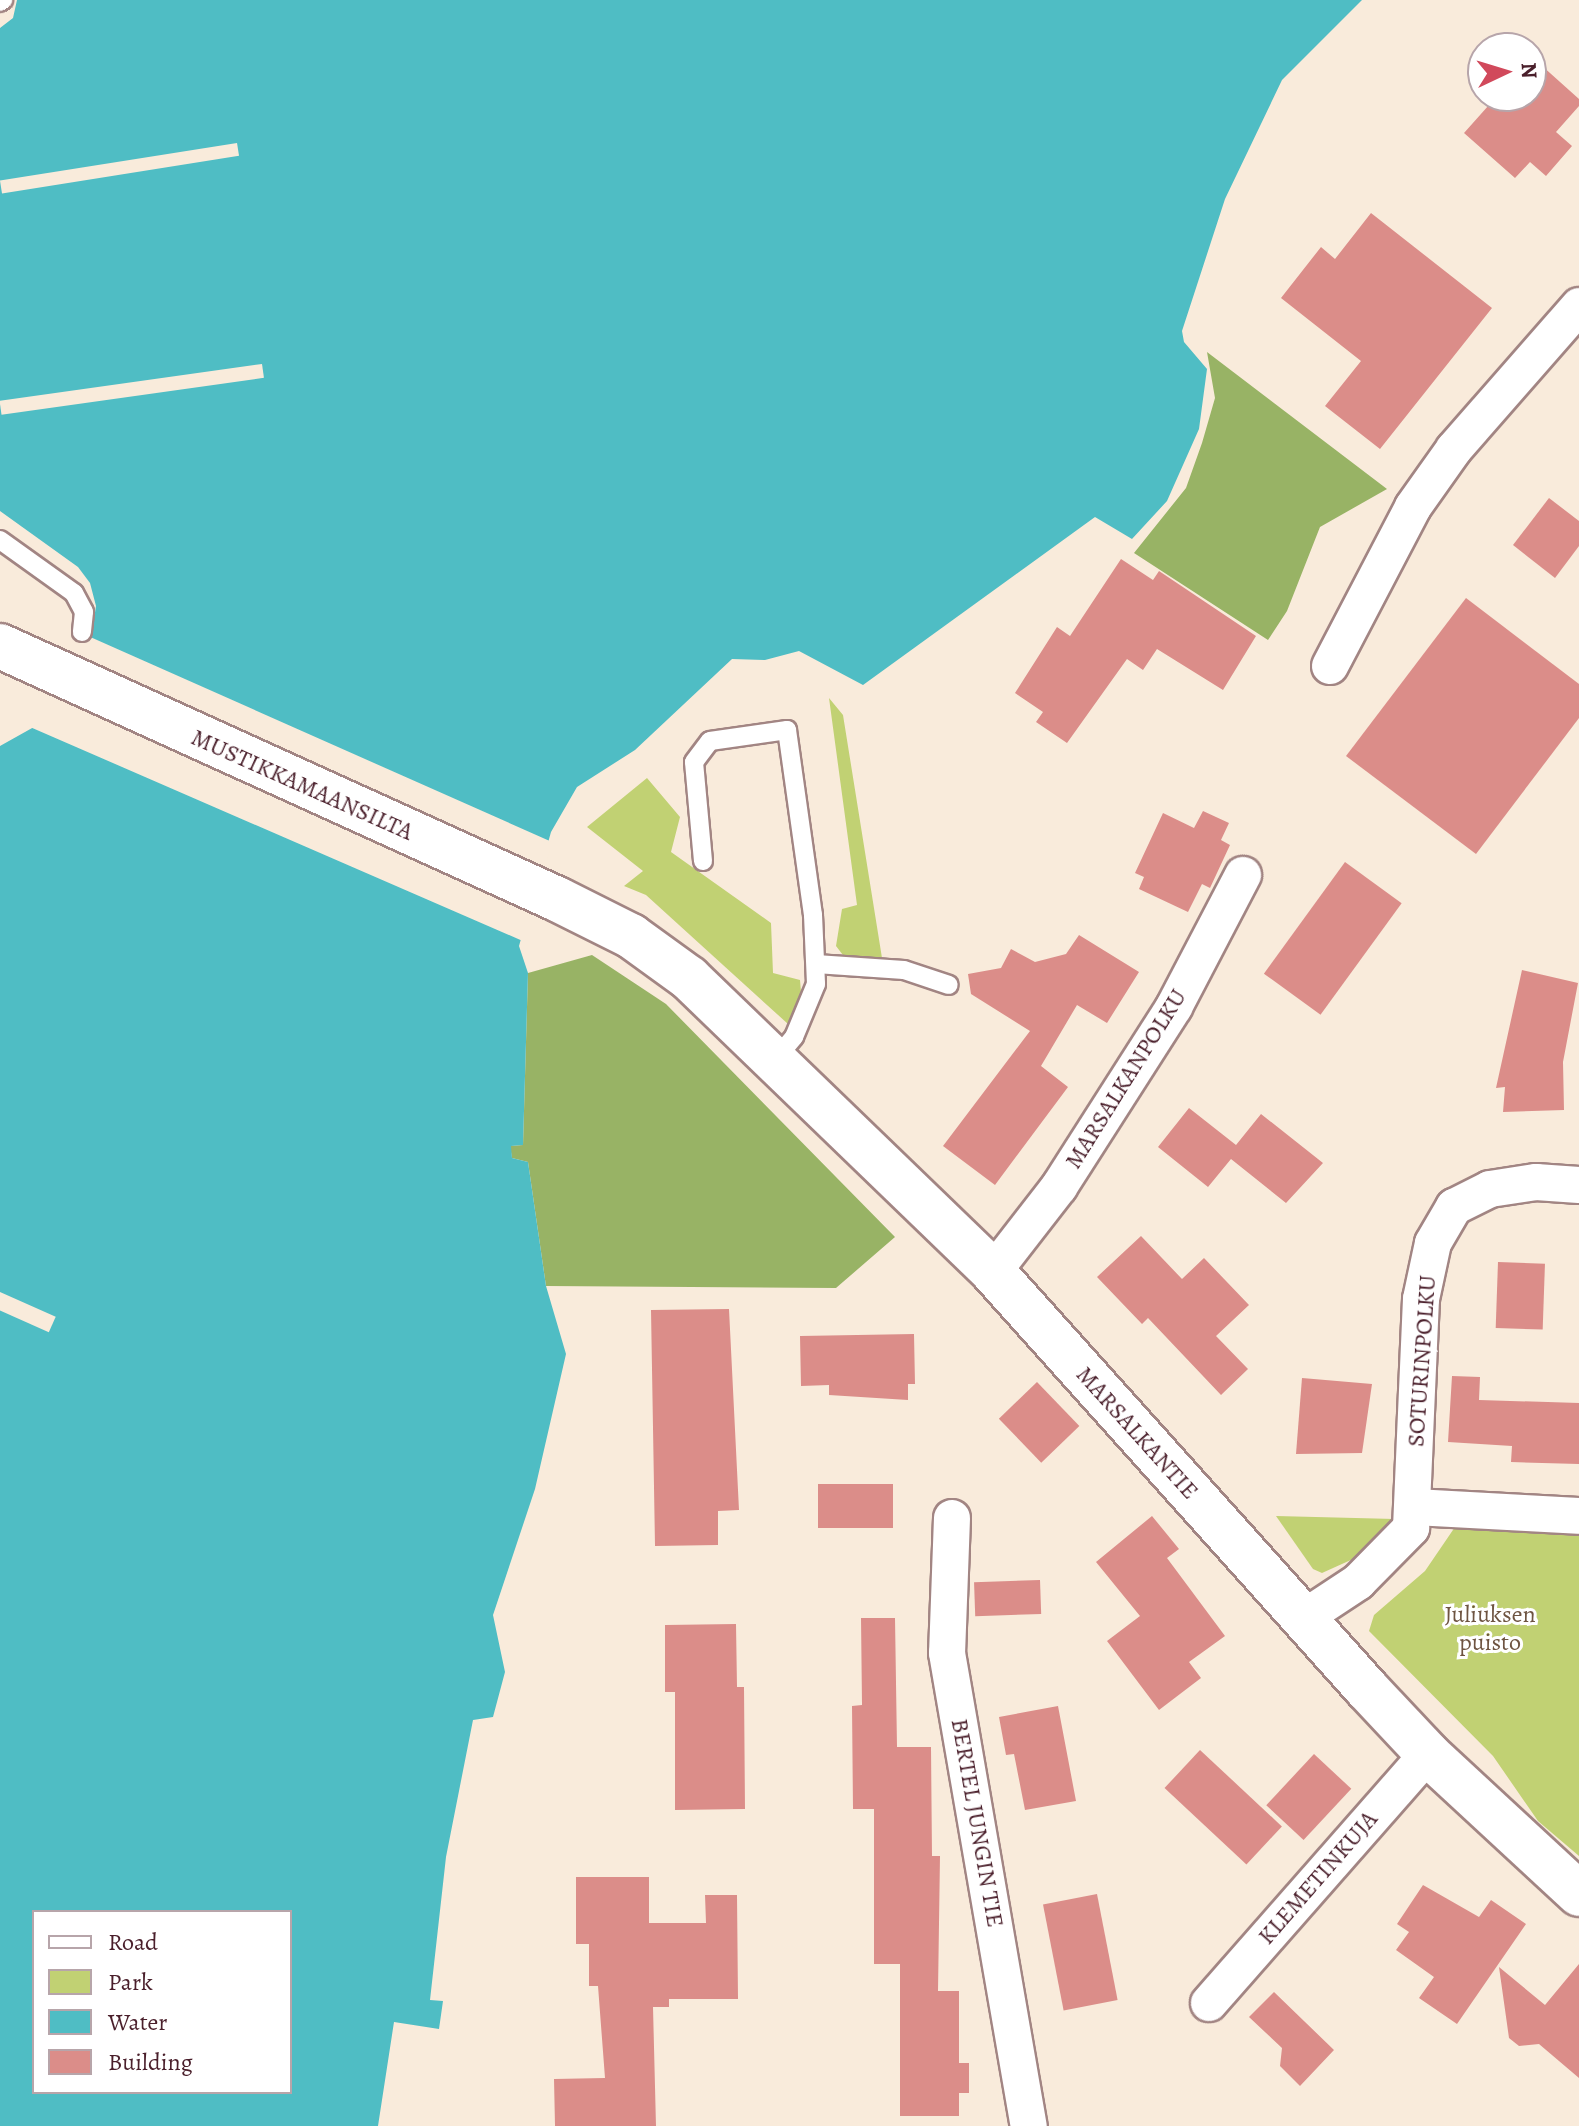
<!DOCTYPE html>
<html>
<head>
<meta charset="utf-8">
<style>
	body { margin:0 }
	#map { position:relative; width:1579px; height:2126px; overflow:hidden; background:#f9ebdb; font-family:Alegreya,serif }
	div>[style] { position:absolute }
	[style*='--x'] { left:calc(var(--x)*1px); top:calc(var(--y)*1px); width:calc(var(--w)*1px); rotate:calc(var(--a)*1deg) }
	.green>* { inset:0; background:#c1d173 }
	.forest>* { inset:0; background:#98b365 }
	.water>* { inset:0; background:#4fbdc4 }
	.pier>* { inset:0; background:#f9ebdb; transform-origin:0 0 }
	.building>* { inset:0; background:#db8d89; transform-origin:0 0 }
	.roads { filter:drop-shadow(2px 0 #a28583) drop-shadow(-2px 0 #a28583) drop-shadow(0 2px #a28583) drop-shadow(0 -2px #a28583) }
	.service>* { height:18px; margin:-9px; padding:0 9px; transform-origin:9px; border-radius:9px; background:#fff }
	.minor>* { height:36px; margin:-18px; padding:0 18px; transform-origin:18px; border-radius:18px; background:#fff }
	.tertiary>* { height:44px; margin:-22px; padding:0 22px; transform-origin:22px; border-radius:22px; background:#fff }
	span { translate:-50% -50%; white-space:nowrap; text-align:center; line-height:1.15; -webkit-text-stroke:6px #fff; paint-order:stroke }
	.street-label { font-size:24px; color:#4a1f2b }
	.park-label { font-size:24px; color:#6e5441 }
	.legend { position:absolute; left:32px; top:1910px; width:260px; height:184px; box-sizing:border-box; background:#fff; border:2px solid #b7a5aa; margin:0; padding:10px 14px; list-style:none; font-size:24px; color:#4a1f2b }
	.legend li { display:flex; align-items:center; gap:16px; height:40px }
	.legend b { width:40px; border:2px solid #b7a5aa }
	.north { position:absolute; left:1467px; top:32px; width:80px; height:80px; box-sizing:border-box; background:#fff; border:2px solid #b7a5aa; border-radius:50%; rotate:86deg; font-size:22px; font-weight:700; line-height:32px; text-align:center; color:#4a1f2b }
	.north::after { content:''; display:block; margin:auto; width:28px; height:36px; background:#d1495b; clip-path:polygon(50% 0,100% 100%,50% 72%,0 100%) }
</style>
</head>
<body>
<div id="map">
	<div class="green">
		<div style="clip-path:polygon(829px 698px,843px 715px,882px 958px,846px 959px,836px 946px,842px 909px,857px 905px)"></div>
		<div style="clip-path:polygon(647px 778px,680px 817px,671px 852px,771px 923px,773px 973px,800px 980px,801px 992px,788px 1024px,646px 895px,624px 886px,643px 871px,587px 827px)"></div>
		<div style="clip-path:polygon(1276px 1516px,1395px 1519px,1373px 1550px,1322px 1573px,1313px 1569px)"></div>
		<div style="clip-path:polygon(1455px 1527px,1579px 1532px,1579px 1856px,1538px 1821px,1493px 1756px,1369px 1631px,1374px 1615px,1425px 1571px)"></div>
	</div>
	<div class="forest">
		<div style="clip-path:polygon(1207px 352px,1387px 489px,1320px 527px,1287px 611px,1268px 640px,1134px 553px,1186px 488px,1202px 443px,1215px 398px)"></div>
		<div style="clip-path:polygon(592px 955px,666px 1004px,895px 1237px,836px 1288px,546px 1286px,528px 1162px,512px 1158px,510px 1146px,523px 1145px,528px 973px)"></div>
	</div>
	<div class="water">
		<div style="clip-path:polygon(evenodd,17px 0,1362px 0,1282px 80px,1225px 199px,1182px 331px,1184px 342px,1207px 369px,1199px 429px,1167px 501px,1132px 539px,1095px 517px,863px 685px,799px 651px,765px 660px,732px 659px,635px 750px,577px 787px,551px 832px,519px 946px,528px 973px,523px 1145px,511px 1146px,512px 1158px,528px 1162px,546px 1286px,566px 1354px,535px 1489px,493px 1615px,505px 1672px,493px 1717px,473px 1720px,446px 1857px,430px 2000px,443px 2001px,439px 2029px,394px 2022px,378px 2126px,0 2126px,0 746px,50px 718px,90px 645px,96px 606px,90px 583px,78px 567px,0 511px,0 28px,13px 18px,17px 0,34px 1912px,290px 1912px,290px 2092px,34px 2092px,34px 1912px)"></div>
	</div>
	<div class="pier">
		<div style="left:237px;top:143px;width:13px;height:240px;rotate:81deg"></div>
		<div style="left:262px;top:364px;width:14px;height:265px;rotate:82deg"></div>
		<div style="clip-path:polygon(88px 636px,552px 842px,525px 942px,30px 727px,47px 715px)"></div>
		<div style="left:0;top:1292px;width:61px;height:17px;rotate:24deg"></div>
	</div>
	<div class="building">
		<div style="clip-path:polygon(1531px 56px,1579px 99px,1579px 106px,1556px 132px,1572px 146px,1546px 176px,1530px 162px,1515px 178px,1464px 133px,1497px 96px,1531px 96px)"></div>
		<div style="clip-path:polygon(1371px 213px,1492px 308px,1380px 449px,1325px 406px,1361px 361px,1281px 298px,1321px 247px,1335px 259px)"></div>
		<div style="clip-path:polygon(1549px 498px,1579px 521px,1579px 546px,1555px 578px,1513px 545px)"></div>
		<div style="clip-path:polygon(1121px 559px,1153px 580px,1159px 571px,1256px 636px,1223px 690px,1157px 649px,1143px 670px,1127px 659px,1067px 743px,1036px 722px,1043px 712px,1015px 693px,1057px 627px,1070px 636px)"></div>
		<div style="clip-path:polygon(1466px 598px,1579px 684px,1579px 718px,1476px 854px,1346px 756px)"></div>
		<div style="clip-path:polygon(1203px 811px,1229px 823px,1221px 840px,1230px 845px,1210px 888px,1202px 884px,1188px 912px,1139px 889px,1144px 877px,1135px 873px,1163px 813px,1194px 828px)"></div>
		<div style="left:1345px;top:862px;width:70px;height:138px;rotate:36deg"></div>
		<div style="clip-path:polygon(1079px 935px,1139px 972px,1107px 1023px,1077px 1005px,1041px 1066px,1068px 1087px,995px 1185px,943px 1146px,1030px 1031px,971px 994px,968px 974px,1001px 968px,1011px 949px,1035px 962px,1066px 954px)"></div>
		<div style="clip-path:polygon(1522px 970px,1578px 983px,1563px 1062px,1564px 1110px,1503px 1112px,1505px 1087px,1496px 1088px)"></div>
		<div style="clip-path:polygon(1189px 1108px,1236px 1145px,1261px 1114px,1323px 1163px,1286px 1203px,1231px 1159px,1208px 1187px,1158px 1147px)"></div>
		<div style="clip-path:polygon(1141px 1236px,1182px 1279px,1204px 1258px,1249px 1305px,1216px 1336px,1248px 1369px,1221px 1395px,1148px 1318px,1142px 1324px,1097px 1277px)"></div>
		<div style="left:1498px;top:1262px;width:47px;height:66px;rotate:2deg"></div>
		<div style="clip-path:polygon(729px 1309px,739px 1510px,718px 1511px,718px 1545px,655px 1546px,651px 1310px)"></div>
		<div style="clip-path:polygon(914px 1334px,915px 1384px,908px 1384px,908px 1400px,829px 1395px,829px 1385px,801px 1386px,800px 1336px)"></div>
		<div style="clip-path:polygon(1452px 1376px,1480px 1377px,1479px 1400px,1579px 1403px,1579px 1464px,1511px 1462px,1512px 1446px,1448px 1442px)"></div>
		<div style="clip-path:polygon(1302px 1378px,1372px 1384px,1362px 1453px,1296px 1454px)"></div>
		<div style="left:1037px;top:1382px;width:61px;height:53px;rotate:46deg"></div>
		<div style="left:818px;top:1484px;width:75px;height:44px"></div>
		<div style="clip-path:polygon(1152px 1516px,1179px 1549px,1167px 1558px,1225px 1636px,1189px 1662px,1201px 1678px,1159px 1710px,1107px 1641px,1140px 1616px,1096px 1562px)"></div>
		<div style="left:1040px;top:1580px;width:34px;height:66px;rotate:88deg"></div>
		<div style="clip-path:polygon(861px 1618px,895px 1618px,897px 1747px,931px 1747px,932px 1856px,940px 1856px,938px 1991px,959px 1991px,959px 2063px,969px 2063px,969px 2093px,959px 2093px,959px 2116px,900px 2116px,900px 1964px,874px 1964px,874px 1809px,853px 1809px,852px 1706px,862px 1705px)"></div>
		<div style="clip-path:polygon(736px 1624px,737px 1687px,744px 1687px,745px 1809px,675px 1810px,675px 1692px,665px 1692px,665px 1625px)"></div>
		<div style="clip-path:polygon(1058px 1706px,1076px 1801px,1025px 1810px,1014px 1754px,1006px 1755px,999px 1717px)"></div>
		<div style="left:1200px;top:1750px;width:112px;height:52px;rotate:43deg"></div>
		<div style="left:1314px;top:1754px;width:51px;height:70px;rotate:43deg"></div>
		<div style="clip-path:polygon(576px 1877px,649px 1877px,649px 1923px,706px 1923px,705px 1895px,737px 1895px,738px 1999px,669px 1999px,669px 2007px,653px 2007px,656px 2126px,555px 2126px,554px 2079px,605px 2078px,598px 1986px,589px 1986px,589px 1944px,576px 1944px)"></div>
		<div style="clip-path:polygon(1423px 1885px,1479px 1917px,1491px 1900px,1526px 1924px,1457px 2024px,1419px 1998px,1434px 1977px,1396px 1950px,1409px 1932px,1397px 1924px)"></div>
		<div style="left:1097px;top:1894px;width:108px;height:55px;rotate:79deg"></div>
		<div style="clip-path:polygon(1579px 1964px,1579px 2078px,1539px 2044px,1519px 2046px,1509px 2038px,1499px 1967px,1545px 2005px)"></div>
		<div style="clip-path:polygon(1274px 1992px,1334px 2050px,1300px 2086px,1280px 2066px,1282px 2048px,1249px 2017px)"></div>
	</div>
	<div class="roads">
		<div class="service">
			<div style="--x:0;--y:2;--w:4;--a:-34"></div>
			<div style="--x:0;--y:540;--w:91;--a:35.6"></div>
			<div style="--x:74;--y:593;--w:21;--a:62"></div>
			<div style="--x:84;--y:612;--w:20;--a:96"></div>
			<div style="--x:703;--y:861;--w:99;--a:-95.2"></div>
			<div style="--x:694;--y:762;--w:26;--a:-53"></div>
			<div style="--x:710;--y:741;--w:78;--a:-8.1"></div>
			<div style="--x:787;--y:730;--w:187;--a:82"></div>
			<div style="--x:813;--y:915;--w:69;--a:87.5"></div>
			<div style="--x:816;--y:984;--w:57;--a:112.5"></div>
			<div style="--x:794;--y:1037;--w:31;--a:130"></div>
			<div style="--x:816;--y:964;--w:88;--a:3.9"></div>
			<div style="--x:904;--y:970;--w:47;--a:18.4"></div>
		</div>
		<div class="minor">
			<div style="--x:1330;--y:666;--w:179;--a:-62.4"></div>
			<div style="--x:1413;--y:507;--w:71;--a:-54.7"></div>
			<div style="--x:1454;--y:449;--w:190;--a:-48.8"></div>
			<div style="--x:993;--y:1272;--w:108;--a:-52.2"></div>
			<div style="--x:1059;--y:1187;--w:214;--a:-57.4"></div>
			<div style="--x:1174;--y:1007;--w:149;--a:-62.4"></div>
			<div style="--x:1414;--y:1507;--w:165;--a:3.1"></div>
			<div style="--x:952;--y:1518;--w:135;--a:92.1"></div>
			<div style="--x:947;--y:1653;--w:480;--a:80.2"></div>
			<div style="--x:1305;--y:1617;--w:64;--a:-33.4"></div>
			<div style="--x:1358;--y:1582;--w:76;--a:-45.5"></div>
			<div style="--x:1411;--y:1528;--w:229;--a:-87.5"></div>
			<div style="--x:1421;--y:1299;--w:57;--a:-77.9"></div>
			<div style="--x:1433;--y:1243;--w:42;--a:-59.7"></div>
			<div style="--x:1454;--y:1207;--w:40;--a:-26.6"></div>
			<div style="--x:1490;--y:1189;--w:47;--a:-8.7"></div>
			<div style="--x:1536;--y:1182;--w:43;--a:4"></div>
			<div style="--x:1209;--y:2003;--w:332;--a:-48.7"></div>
		</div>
		<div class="tertiary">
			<div style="--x:0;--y:646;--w:612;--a:24.43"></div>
			<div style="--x:557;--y:899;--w:83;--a:26.6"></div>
			<div style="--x:631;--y:936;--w:72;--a:35.9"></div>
			<div style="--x:689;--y:978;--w:423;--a:44"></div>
			<div style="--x:993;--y:1272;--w:560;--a:48.11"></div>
			<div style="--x:1367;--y:1689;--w:89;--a:46.8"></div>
			<div style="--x:1428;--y:1754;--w:206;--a:42.8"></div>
		</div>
	</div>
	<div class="street-label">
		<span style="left:302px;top:785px;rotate:24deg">MUSTIKKAMAANSILTA</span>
		<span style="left:1126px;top:1079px;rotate:-58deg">MARSALKANPOLKU</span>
		<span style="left:1422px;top:1361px;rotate:-86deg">SOTURINPOLKU</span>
		<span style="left:1137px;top:1433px;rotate:48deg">MARSALKANTIE</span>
		<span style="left:977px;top:1823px;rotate:80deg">BERTEL JUNGIN TIE</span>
		<span style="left:1318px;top:1878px;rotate:-49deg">KLEMETINKUJA</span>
	</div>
	<div class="park-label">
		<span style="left:1490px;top:1629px">Juliuksen<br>puisto</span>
	</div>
	<ul class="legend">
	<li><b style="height:10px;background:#fff"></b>Road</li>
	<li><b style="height:22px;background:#c1d173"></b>Park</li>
	<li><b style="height:22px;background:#4fbdc4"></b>Water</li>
	<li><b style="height:22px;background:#db8d89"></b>Building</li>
	</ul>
	<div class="north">N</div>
</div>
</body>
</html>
